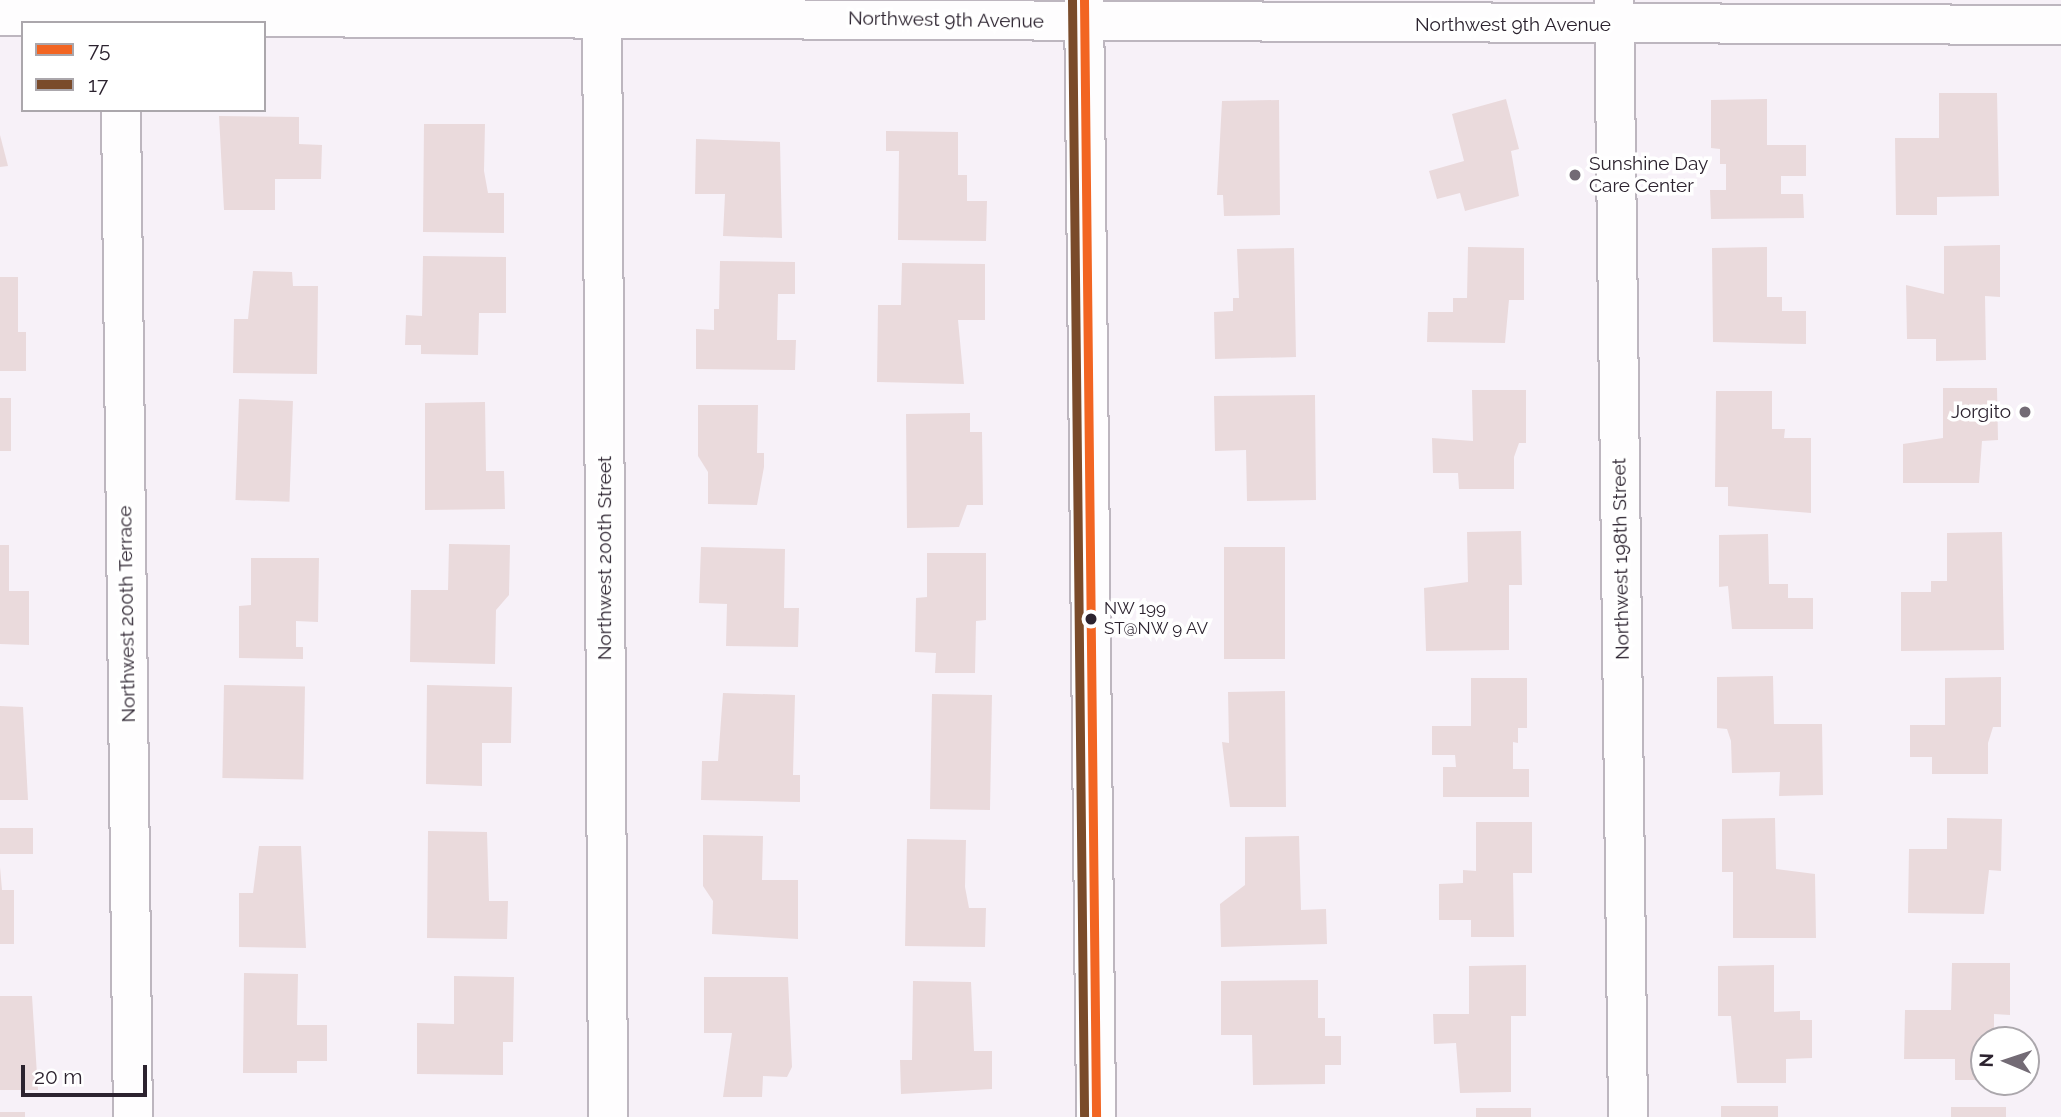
<!DOCTYPE html>
<html>
<head>
<meta charset="utf-8">
<style>
	body { margin:0 }
	#map { position:relative; width:2061px; height:1117px; overflow:hidden; background:#f7f1f8; font-family:Raleway,sans-serif }
	div>[style] { position:absolute }
	[style*='--x'] { left:calc(var(--x)*1px); top:calc(var(--y)*1px); width:calc(var(--w)*1px); rotate:calc(var(--a)*1deg) }
	.building>* { inset:0; background:#eadadc; transform-origin:0 0 }
	.roads { filter:drop-shadow(2px 0 #bdb6bf) drop-shadow(-2px 0 #bdb6bf) drop-shadow(0 2px #bdb6bf) drop-shadow(0 -2px #bdb6bf) }
	.minor>* { height:38px; margin:-19px; padding:0 19px; transform-origin:19px; border-radius:19px; background:#fefdfe }
	.primary>* { height:38px; margin:-19px; padding:0 19px; transform-origin:19px; border-radius:19px; background:#fefdfe }
	.bus-1>* { height:9px; margin:-4.5px; padding:0 4.5px; transform-origin:4.5px; border-radius:4.5px; background:#f26522 }
	.bus-2>* { height:9px; margin:-4.5px; padding:0 4.5px; transform-origin:4.5px; border-radius:4.5px; background:#7a4b2a }
	.dots>* { width:19px; height:19px; translate:-50% -50%; box-sizing:border-box; border:4px solid #fff; border-radius:50% }
	span { translate:-50% -50%; white-space:nowrap; text-align:center; line-height:1.15; -webkit-text-stroke:7px #fff; paint-order:stroke }
	.bus-label { font-size:17px; color:#2c232f }
	.left { translate:0 -50%; text-align:left }
	.street-label { font-size:19px; color:#2c232f }
	.poi-label { font-size:19px; color:#2c232f }
	.right { translate:-100% -50%; text-align:right }
	.legend { position:absolute; left:21px; top:21px; width:245px; height:91px; box-sizing:border-box; background:#fff; border:2px solid #aba7ac; margin:0; padding:9px 12px; list-style:none; font-size:21px; color:#2c232f }
	.legend li { display:flex; align-items:center; gap:14px; height:35px }
	.legend b { width:35px; border:2px solid #aba7ac }
	.north { position:absolute; left:1970px; top:1026px; width:70px; height:70px; box-sizing:border-box; background:#fff; border:2px solid #aba7ac; border-radius:50%; rotate:272deg; font-size:19px; font-weight:700; line-height:28px; text-align:center; color:#2c232f }
	.north::after { content:''; display:block; margin:auto; width:24px; height:32px; background:#736b75; clip-path:polygon(50% 0,100% 100%,50% 72%,0 100%) }
	.scale { position:absolute; left:21px; top:1065px; width:126px; height:32px; box-sizing:border-box; border:4px solid #2c232f; border-top:0; padding-left:9px; font-size:21px; line-height:24px; white-space:nowrap; color:#2c232f; -webkit-text-stroke:5px #fff; paint-order:stroke }
</style>
</head>
<body>
<div id="map">
	<div class="building">
		<div style="clip-path:polygon(1939px 93px,1997px 93px,1999px 196px,1937px 197px,1937px 215px,1896px 215px,1895px 138px,1939px 138px)"></div>
		<div style="clip-path:polygon(1506px 99px,1519px 149px,1511px 151px,1519px 196px,1465px 211px,1460px 193px,1437px 199px,1429px 171px,1464px 161px,1452px 114px)"></div>
		<div style="clip-path:polygon(1767px 99px,1767px 145px,1806px 145px,1806px 176px,1781px 176px,1781px 194px,1803px 194px,1804px 218px,1711px 219px,1710px 190px,1726px 190px,1726px 164px,1720px 164px,1720px 149px,1711px 148px,1711px 100px)"></div>
		<div style="clip-path:polygon(1279px 100px,1280px 215px,1224px 216px,1223px 195px,1217px 195px,1222px 101px)"></div>
		<div style="clip-path:polygon(219px 116px,299px 117px,299px 144px,322px 145px,321px 179px,275px 179px,275px 210px,224px 210px)"></div>
		<div style="clip-path:polygon(424px 124px,485px 124px,484px 171px,488px 193px,504px 193px,504px 233px,423px 232px)"></div>
		<div style="clip-path:polygon(886px 131px,958px 132px,958px 175px,967px 175px,967px 201px,987px 201px,986px 241px,898px 240px,899px 151px,886px 151px)"></div>
		<div style="clip-path:polygon(0 135px,8px 166px,0 167px)"></div>
		<div style="clip-path:polygon(696px 139px,780px 142px,782px 238px,723px 236px,725px 194px,695px 194px)"></div>
		<div style="clip-path:polygon(2000px 245px,2000px 297px,1985px 296px,1986px 360px,1936px 361px,1936px 339px,1907px 339px,1906px 285px,1944px 294px,1944px 246px)"></div>
		<div style="clip-path:polygon(1468px 247px,1524px 248px,1524px 300px,1509px 300px,1505px 343px,1427px 342px,1428px 312px,1453px 312px,1453px 298px,1467px 298px)"></div>
		<div style="clip-path:polygon(1767px 247px,1767px 297px,1782px 297px,1782px 311px,1806px 311px,1806px 344px,1713px 342px,1712px 248px)"></div>
		<div style="clip-path:polygon(1294px 248px,1296px 357px,1215px 359px,1214px 312px,1233px 311px,1233px 298px,1239px 298px,1237px 249px)"></div>
		<div style="clip-path:polygon(423px 256px,506px 257px,506px 313px,479px 313px,478px 355px,421px 354px,421px 345px,405px 345px,406px 315px,422px 316px)"></div>
		<div style="clip-path:polygon(720px 261px,795px 262px,795px 294px,778px 294px,777px 340px,796px 340px,795px 370px,696px 369px,696px 329px,714px 330px,714px 309px,719px 309px)"></div>
		<div style="clip-path:polygon(902px 263px,985px 264px,985px 320px,958px 320px,964px 384px,877px 382px,878px 305px,901px 305px)"></div>
		<div style="clip-path:polygon(253px 271px,292px 272px,293px 286px,318px 286px,317px 374px,233px 373px,234px 319px,248px 319px)"></div>
		<div style="clip-path:polygon(0 277px,18px 277px,18px 332px,26px 332px,26px 371px,0 371px)"></div>
		<div style="clip-path:polygon(1943px 388px,1997px 388px,1998px 440px,1982px 441px,1979px 483px,1903px 483px,1903px 444px,1943px 438px)"></div>
		<div style="clip-path:polygon(1472px 390px,1526px 390px,1526px 443px,1519px 443px,1514px 457px,1514px 489px,1459px 489px,1458px 473px,1433px 473px,1432px 438px,1473px 441px)"></div>
		<div style="clip-path:polygon(1716px 391px,1772px 391px,1772px 429px,1785px 429px,1784px 438px,1811px 438px,1811px 513px,1728px 506px,1728px 487px,1715px 487px)"></div>
		<div style="clip-path:polygon(1315px 395px,1316px 500px,1247px 501px,1246px 450px,1215px 451px,1214px 396px)"></div>
		<div style="left:0;top:398px;width:11px;height:53px"></div>
		<div style="left:239px;top:399px;width:54px;height:101px;rotate:2deg"></div>
		<div style="clip-path:polygon(485px 402px,486px 471px,504px 471px,505px 509px,425px 510px,425px 403px)"></div>
		<div style="clip-path:polygon(698px 405px,758px 405px,757px 453px,764px 453px,764px 467px,757px 505px,708px 504px,708px 472px,698px 456px)"></div>
		<div style="clip-path:polygon(970px 413px,970px 432px,982px 432px,983px 505px,967px 505px,959px 527px,907px 528px,906px 414px)"></div>
		<div style="clip-path:polygon(1521px 531px,1522px 585px,1509px 585px,1509px 650px,1426px 651px,1424px 588px,1468px 582px,1467px 532px)"></div>
		<div style="clip-path:polygon(2002px 532px,2004px 650px,1901px 651px,1901px 592px,1931px 592px,1931px 581px,1947px 581px,1947px 533px)"></div>
		<div style="clip-path:polygon(1768px 534px,1769px 584px,1788px 584px,1788px 598px,1813px 598px,1813px 629px,1732px 629px,1728px 586px,1719px 587px,1719px 535px)"></div>
		<div style="clip-path:polygon(449px 544px,510px 545px,509px 595px,496px 610px,495px 664px,410px 662px,411px 590px,448px 590px)"></div>
		<div style="clip-path:polygon(0 545px,9px 545px,9px 591px,29px 591px,29px 645px,0 644px)"></div>
		<div style="clip-path:polygon(701px 547px,785px 549px,784px 608px,799px 608px,798px 647px,726px 646px,727px 604px,699px 603px)"></div>
		<div style="left:1224px;top:547px;width:61px;height:112px"></div>
		<div style="clip-path:polygon(927px 553px,986px 553px,986px 620px,976px 621px,975px 673px,935px 673px,936px 653px,915px 652px,916px 598px,927px 597px)"></div>
		<div style="clip-path:polygon(251px 558px,319px 558px,318px 622px,296px 621px,296px 647px,303px 647px,303px 659px,239px 658px,239px 606px,251px 605px)"></div>
		<div style="clip-path:polygon(1773px 676px,1774px 724px,1822px 724px,1823px 795px,1779px 796px,1780px 772px,1732px 773px,1731px 741px,1727px 729px,1717px 728px,1717px 677px)"></div>
		<div style="clip-path:polygon(2001px 677px,2001px 727px,1993px 727px,1988px 743px,1988px 774px,1932px 774px,1932px 757px,1910px 757px,1910px 725px,1945px 725px,1945px 678px)"></div>
		<div style="clip-path:polygon(1471px 678px,1527px 678px,1527px 728px,1518px 728px,1518px 743px,1513px 742px,1513px 769px,1529px 769px,1529px 797px,1443px 797px,1443px 767px,1456px 767px,1455px 755px,1432px 755px,1432px 726px,1471px 726px)"></div>
		<div style="left:224px;top:685px;width:81px;height:93px;rotate:1deg"></div>
		<div style="clip-path:polygon(427px 685px,512px 687px,511px 743px,482px 743px,482px 786px,426px 784px)"></div>
		<div style="clip-path:polygon(1285px 691px,1286px 807px,1230px 807px,1222px 742px,1229px 743px,1228px 692px)"></div>
		<div style="clip-path:polygon(723px 693px,795px 695px,793px 775px,800px 775px,800px 802px,701px 800px,702px 761px,718px 761px)"></div>
		<div style="left:932px;top:694px;width:60px;height:115px;rotate:1deg"></div>
		<div style="clip-path:polygon(0 706px,23px 707px,28px 800px,0 800px)"></div>
		<div style="clip-path:polygon(1775px 818px,1776px 869px,1815px 874px,1816px 938px,1733px 938px,1733px 872px,1722px 872px,1722px 819px)"></div>
		<div style="clip-path:polygon(1947px 818px,2002px 819px,2001px 871px,1989px 870px,1984px 914px,1908px 913px,1909px 849px,1947px 849px)"></div>
		<div style="clip-path:polygon(1476px 822px,1532px 822px,1532px 873px,1513px 873px,1514px 937px,1471px 937px,1471px 920px,1439px 920px,1439px 884px,1463px 883px,1463px 870px,1476px 871px)"></div>
		<div style="left:0;top:828px;width:33px;height:26px"></div>
		<div style="clip-path:polygon(428px 831px,487px 832px,489px 901px,508px 901px,507px 939px,427px 938px)"></div>
		<div style="clip-path:polygon(703px 835px,763px 836px,762px 880px,798px 880px,798px 939px,712px 934px,713px 901px,703px 886px)"></div>
		<div style="clip-path:polygon(1299px 836px,1301px 910px,1326px 909px,1327px 944px,1221px 947px,1220px 904px,1245px 885px,1245px 837px)"></div>
		<div style="clip-path:polygon(907px 839px,966px 840px,965px 887px,969px 908px,986px 908px,985px 947px,905px 946px)"></div>
		<div style="clip-path:polygon(259px 846px,301px 846px,306px 948px,239px 947px,239px 893px,253px 893px)"></div>
		<div style="clip-path:polygon(0 867px,2px 890px,14px 890px,14px 944px,0 944px)"></div>
		<div style="clip-path:polygon(1952px 963px,2010px 963px,2010px 1015px,1994px 1014px,1994px 1040px,1984px 1040px,1984px 1080px,1955px 1080px,1955px 1059px,1904px 1059px,1905px 1010px,1951px 1010px)"></div>
		<div style="clip-path:polygon(1526px 965px,1526px 1016px,1511px 1016px,1511px 1092px,1460px 1093px,1456px 1043px,1434px 1044px,1433px 1014px,1469px 1014px,1469px 966px)"></div>
		<div style="clip-path:polygon(1774px 965px,1774px 1012px,1800px 1011px,1800px 1020px,1812px 1020px,1812px 1058px,1786px 1059px,1786px 1083px,1737px 1083px,1731px 1016px,1718px 1016px,1718px 966px)"></div>
		<div style="clip-path:polygon(244px 973px,298px 974px,297px 1025px,327px 1025px,327px 1061px,297px 1061px,297px 1073px,243px 1073px)"></div>
		<div style="clip-path:polygon(454px 976px,514px 977px,513px 1042px,503px 1042px,503px 1075px,417px 1074px,417px 1023px,454px 1024px)"></div>
		<div style="clip-path:polygon(704px 977px,788px 977px,792px 1067px,787px 1077px,763px 1076px,762px 1097px,723px 1097px,732px 1033px,704px 1033px)"></div>
		<div style="clip-path:polygon(1318px 980px,1318px 1018px,1325px 1018px,1325px 1036px,1341px 1036px,1341px 1065px,1325px 1065px,1325px 1084px,1253px 1085px,1252px 1035px,1221px 1035px,1221px 981px)"></div>
		<div style="clip-path:polygon(913px 981px,971px 982px,974px 1051px,992px 1051px,992px 1089px,901px 1094px,900px 1060px,912px 1060px)"></div>
		<div style="clip-path:polygon(0 996px,32px 996px,38px 1090px,0 1090px)"></div>
		<div style="left:1778px;top:1106px;width:11px;height:57px;rotate:90deg"></div>
		<div style="left:1951px;top:1107px;width:55px;height:10px"></div>
		<div style="left:1476px;top:1108px;width:55px;height:9px"></div>
		<div style="left:0;top:1112px;width:25px;height:5px"></div>
	</div>
	<div class="roads">
		<div class="minor">
			<div style="--x:602;--y:0;--w:1117;--a:89.69"></div>
			<div style="--x:1614;--y:0;--w:1117;--a:89.28"></div>
			<div style="--x:0;--y:16;--w:2061;--a:0.25"></div>
			<div style="--x:121;--y:110;--w:1007;--a:89.32"></div>
		</div>
		<div class="primary">
			<div style="--x:1084;--y:0;--w:1117;--a:89.38"></div>
		</div>
	</div>
	<div class="bus-1">
		<div style="--x:1084;--y:0;--w:1117;--a:89.38"></div>
	</div>
	<div class="bus-2">
		<div style="--x:1072;--y:0;--w:1117;--a:89.38"></div>
	</div>
	<div class="dots">
		<div style="left:1575px;top:175px;background:#736b75"></div>
		<div style="left:2025px;top:412px;background:#736b75"></div>
		<div style="left:1091px;top:619px;background:#2c232f"></div>
	</div>
	<div class="bus-label">
		<span class="left" style="left:1104px;top:619px">NW 199<br>ST@NW 9 AV</span>
	</div>
	<div class="street-label">
		<span style="left:946px;top:20px;rotate:1deg">Northwest 9th Avenue</span>
		<span style="left:1513px;top:25px">Northwest 9th Avenue</span>
		<span style="left:605px;top:558px;rotate:-90deg">Northwest 200th Street</span>
		<span style="left:1621px;top:559px;rotate:-91deg">Northwest 198th Street</span>
		<span style="left:127px;top:614px;rotate:-91deg">Northwest 200th Terrace</span>
	</div>
	<div class="poi-label">
		<span class="left" style="left:1589px;top:175px">Sunshine Day<br>Care Center</span>
		<span class="right" style="left:2011px;top:412px">Jorgito</span>
	</div>
	<ul class="legend">
	<li><b style="height:9px;background:#f26522"></b>75</li>
	<li><b style="height:9px;background:#7a4b2a"></b>17</li>
	</ul>
	<div class="north">N</div>
	<div class="scale">20 m</div>
</div>
</body>
</html>
